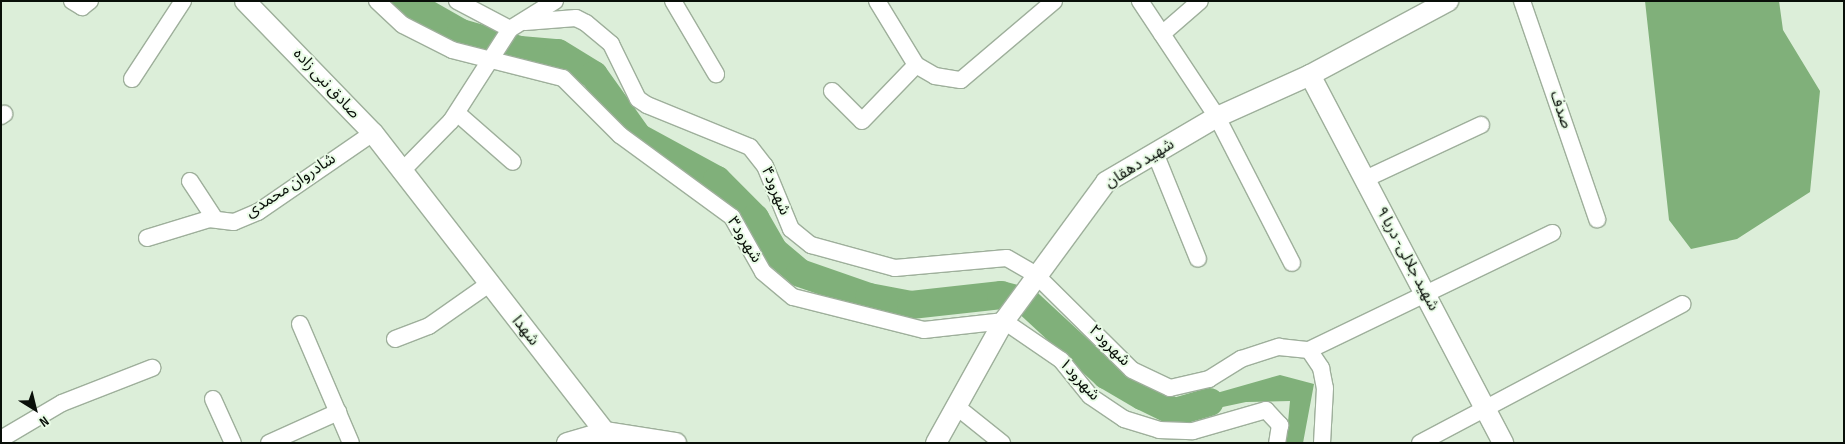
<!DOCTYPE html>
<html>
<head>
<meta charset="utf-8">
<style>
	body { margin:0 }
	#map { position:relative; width:1845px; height:444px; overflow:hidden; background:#dceed9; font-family:"Sofia Sans Condensed","Noto Sans Arabic",sans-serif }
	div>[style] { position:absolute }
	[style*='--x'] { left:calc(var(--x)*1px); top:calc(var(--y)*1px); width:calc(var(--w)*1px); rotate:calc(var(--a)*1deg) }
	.water>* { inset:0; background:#80b07a }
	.river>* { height:28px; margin:-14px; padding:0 14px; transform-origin:14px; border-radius:14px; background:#80b07a }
	.roads { filter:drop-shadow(1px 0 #9eaf9b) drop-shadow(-1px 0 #9eaf9b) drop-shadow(0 1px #9eaf9b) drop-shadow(0 -1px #9eaf9b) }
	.minor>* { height:16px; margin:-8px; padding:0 8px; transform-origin:8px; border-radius:8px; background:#fff }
	.tertiary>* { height:20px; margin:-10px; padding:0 10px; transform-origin:10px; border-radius:10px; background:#fff }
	span { translate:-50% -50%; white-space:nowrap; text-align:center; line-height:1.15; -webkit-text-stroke:4px #e9fbe6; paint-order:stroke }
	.street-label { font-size:16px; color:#090f09 }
	.frame { position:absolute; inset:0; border:2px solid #090f09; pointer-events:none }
	.north { position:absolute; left:10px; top:384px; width:50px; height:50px; -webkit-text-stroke:4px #e9fbe6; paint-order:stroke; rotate:144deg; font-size:14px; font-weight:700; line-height:20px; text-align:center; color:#090f09 }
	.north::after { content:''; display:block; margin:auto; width:18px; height:22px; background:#090f09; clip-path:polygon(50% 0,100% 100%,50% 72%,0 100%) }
</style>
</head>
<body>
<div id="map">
	<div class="water">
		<div style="clip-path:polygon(1645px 1px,1779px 1px,1783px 30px,1820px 91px,1810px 192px,1737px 239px,1691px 249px,1669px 220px)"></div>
		<div style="clip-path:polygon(1280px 375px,1314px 384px,1303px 443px,1286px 443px,1290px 401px,1246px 402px,1171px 418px,1178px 404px)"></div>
	</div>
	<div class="river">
		<div style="--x:405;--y:1;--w:64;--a:29.7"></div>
		<div style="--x:461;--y:33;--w:61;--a:16.1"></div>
		<div style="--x:520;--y:50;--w:38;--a:5"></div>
		<div style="--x:558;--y:53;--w:42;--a:31.4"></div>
		<div style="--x:594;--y:75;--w:76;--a:54.6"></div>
		<div style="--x:638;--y:137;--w:90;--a:28.6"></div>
		<div style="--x:717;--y:180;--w:54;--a:45"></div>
		<div style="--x:755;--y:218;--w:38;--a:60"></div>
		<div style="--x:774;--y:251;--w:34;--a:40"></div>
		<div style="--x:800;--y:273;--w:73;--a:19.2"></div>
		<div style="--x:869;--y:297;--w:43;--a:10.8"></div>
		<div style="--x:911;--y:305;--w:91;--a:-6.3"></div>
		<div style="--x:1001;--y:295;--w:27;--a:15"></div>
		<div style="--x:1027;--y:302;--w:108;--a:42.7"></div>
		<div style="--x:1106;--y:375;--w:42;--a:30.3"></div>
		<div style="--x:1142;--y:396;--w:37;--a:26"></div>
		<div style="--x:1175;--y:412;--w:36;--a:-16"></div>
	</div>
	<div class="roads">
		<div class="minor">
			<div style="--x:72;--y:1;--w:12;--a:31"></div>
			<div style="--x:82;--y:7;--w:10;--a:-37"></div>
			<div style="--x:377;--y:1;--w:35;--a:43"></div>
			<div style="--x:403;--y:25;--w:55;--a:27"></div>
			<div style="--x:452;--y:50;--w:114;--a:14.2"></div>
			<div style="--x:563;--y:78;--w:81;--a:45"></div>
			<div style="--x:620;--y:135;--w:139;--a:36.2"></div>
			<div style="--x:732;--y:217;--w:63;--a:60.6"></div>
			<div style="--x:763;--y:272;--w:39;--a:40"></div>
			<div style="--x:793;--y:297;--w:135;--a:14.1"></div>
			<div style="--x:924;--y:330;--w:81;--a:-6.4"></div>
			<div style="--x:1004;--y:321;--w:69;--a:34.4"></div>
			<div style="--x:1061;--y:360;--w:46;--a:51.1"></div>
			<div style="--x:1090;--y:396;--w:41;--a:34.1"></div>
			<div style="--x:1124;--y:419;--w:37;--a:17"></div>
			<div style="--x:1159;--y:430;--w:34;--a:2"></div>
			<div style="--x:1193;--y:431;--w:76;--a:-16"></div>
			<div style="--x:1266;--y:410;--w:21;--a:47"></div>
			<div style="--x:1280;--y:425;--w:18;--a:99"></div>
			<div style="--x:457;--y:1;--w:60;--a:27.8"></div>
			<div style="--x:673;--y:1;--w:85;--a:59.5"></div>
			<div style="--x:877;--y:1;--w:75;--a:58.6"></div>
			<div style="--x:916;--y:65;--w:22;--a:30"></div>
			<div style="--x:935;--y:76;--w:26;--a:9"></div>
			<div style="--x:961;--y:80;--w:122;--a:-40.3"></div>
			<div style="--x:1140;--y:1;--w:139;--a:56.4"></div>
			<div style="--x:1217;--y:117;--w:164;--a:62.8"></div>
			<div style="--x:1522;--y:1;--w:231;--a:71"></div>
			<div style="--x:525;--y:22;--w:51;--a:-4.5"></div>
			<div style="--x:576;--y:18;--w:11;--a:27"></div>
			<div style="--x:586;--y:23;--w:33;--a:40"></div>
			<div style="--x:611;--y:44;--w:61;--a:63.9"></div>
			<div style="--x:638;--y:99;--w:11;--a:34"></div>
			<div style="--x:647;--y:105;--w:111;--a:22.2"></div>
			<div style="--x:750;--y:147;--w:24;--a:52"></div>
			<div style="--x:765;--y:166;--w:68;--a:67.6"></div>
			<div style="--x:791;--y:229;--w:26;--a:39"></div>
			<div style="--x:811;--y:245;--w:87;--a:15.3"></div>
			<div style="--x:895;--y:268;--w:112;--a:-5.1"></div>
			<div style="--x:1007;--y:258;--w:32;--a:30"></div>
			<div style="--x:1035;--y:274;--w:136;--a:44.7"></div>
			<div style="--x:1132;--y:370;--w:42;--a:25.3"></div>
			<div style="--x:1170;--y:388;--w:40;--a:-13"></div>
			<div style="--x:1209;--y:379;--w:38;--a:-32"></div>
			<div style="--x:1241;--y:359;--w:40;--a:-18"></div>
			<div style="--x:1279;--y:347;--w:30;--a:6"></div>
			<div style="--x:1309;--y:350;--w:270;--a:-25.7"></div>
			<div style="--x:1162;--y:34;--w:50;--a:-41"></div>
			<div style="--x:132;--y:79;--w:93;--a:-56.8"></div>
			<div style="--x:832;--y:91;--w:42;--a:45"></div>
			<div style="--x:862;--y:121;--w:78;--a:-46"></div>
			<div style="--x:457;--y:113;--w:74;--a:41.2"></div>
			<div style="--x:1;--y:116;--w:4;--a:-34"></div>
			<div style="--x:1155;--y:153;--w:114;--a:67.9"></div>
			<div style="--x:401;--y:172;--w:71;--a:-45.6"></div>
			<div style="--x:451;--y:121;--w:109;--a:-57.3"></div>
			<div style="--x:510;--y:29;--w:53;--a:-31.9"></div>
			<div style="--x:1365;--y:179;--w:128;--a:-25"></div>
			<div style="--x:190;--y:181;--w:45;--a:56.7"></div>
			<div style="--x:147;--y:238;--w:65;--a:-17"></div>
			<div style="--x:209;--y:219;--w:25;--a:7"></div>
			<div style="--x:234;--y:222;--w:26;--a:-23"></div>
			<div style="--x:258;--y:212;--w:140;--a:-34.5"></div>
			<div style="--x:300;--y:324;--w:129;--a:66.8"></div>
			<div style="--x:395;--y:339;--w:36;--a:-21"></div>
			<div style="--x:429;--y:326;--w:73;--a:-35"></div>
			<div style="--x:1309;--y:350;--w:22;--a:56"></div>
			<div style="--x:1321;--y:368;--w:20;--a:79"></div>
			<div style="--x:1325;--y:388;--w:55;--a:93.1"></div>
			<div style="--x:213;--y:399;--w:48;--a:65.6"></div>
			<div style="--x:957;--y:407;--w:58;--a:38.7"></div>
			<div style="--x:1;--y:439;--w:71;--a:-30.5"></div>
			<div style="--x:62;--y:403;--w:97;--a:-21.3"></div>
			<div style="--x:269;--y:443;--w:76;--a:-24.2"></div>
			<div style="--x:1420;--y:443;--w:297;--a:-27.9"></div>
		</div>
		<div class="tertiary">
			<div style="--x:245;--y:1;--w:184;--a:45.9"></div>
			<div style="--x:373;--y:133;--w:378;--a:52.2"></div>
			<div style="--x:1310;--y:75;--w:416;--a:62.3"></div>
			<div style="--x:567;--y:443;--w:40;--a:-16"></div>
			<div style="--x:605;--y:432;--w:72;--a:8.8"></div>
			<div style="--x:936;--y:443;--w:140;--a:-60.9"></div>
			<div style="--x:1004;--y:321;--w:172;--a:-53.7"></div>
			<div style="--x:1106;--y:182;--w:129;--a:-30.4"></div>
			<div style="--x:1217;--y:117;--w:102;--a:-24.3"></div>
			<div style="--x:1310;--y:75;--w:157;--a:-28.2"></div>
		</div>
	</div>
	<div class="street-label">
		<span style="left:326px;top:84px;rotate:47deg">صادق نبی زاده</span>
		<span style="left:1560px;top:110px;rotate:71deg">صدف</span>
		<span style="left:1140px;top:164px;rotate:-32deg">شهید دهقان</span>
		<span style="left:291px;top:186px;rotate:-33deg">شادروان محمدی</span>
		<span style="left:775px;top:191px;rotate:67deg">شهرود۴</span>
		<span style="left:744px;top:240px;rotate:58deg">شهرود۳</span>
		<span style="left:1407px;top:259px;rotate:62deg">شهید جلالی- دریا ۹</span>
		<span style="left:525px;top:331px;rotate:52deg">شهدا</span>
		<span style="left:1109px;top:346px;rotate:45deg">شهرود۲</span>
		<span style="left:1079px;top:380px;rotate:47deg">شهرود۱</span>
	</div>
	<div class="frame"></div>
	<div class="north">N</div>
</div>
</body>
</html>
